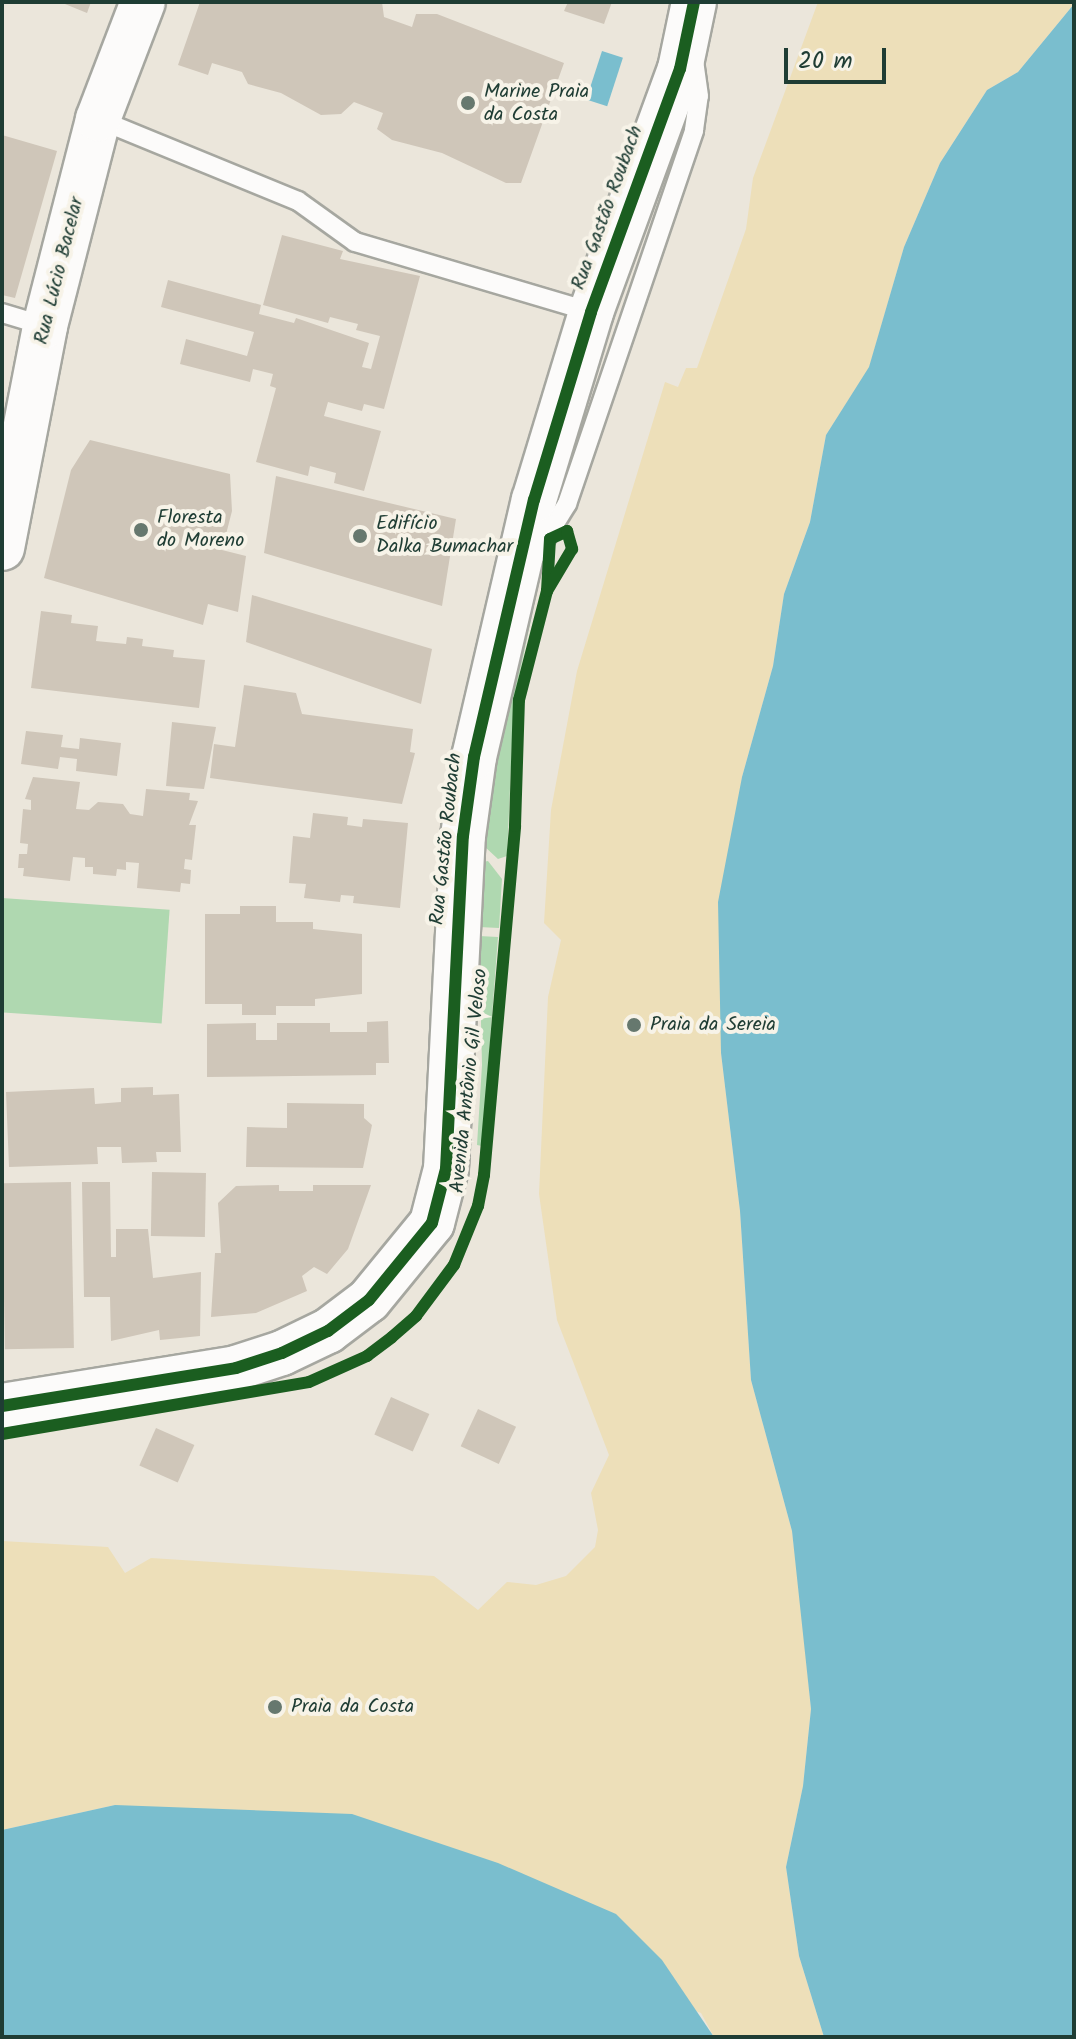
<!DOCTYPE html>
<html>
<head>
<meta charset="utf-8">
<style>
	body { margin:0 }
	#map { position:relative; width:1076px; height:2039px; overflow:hidden; background:#ebe6db; font-family:Kalam,sans-serif }
	div>[style] { position:absolute }
	[style*='--x'] { left:calc(var(--x)*1px); top:calc(var(--y)*1px); width:calc(var(--w)*1px); rotate:calc(var(--a)*1deg) }
	.green>* { inset:0; background:#afd8b0; transform-origin:0 0 }
	.sand>* { inset:0; background:#eddfb9 }
	.water>* { inset:0; background:#7abece; transform-origin:0 0 }
	.building>* { inset:0; background:#cfc6b9; transform-origin:0 0 }
	.roads { filter:drop-shadow(2px 0 #a6a7a0) drop-shadow(-2px 0 #a6a7a0) drop-shadow(0 2px #a6a7a0) drop-shadow(0 -2px #a6a7a0) }
	.lane>* { height:18px; margin:-9px; padding:0 9px; transform-origin:9px; border-radius:9px; background:#fcfbfa }
	.secondary>* { height:44px; margin:-22px; padding:0 22px; transform-origin:22px; border-radius:22px; background:#fcfbfa }
	.cycleway>* { height:12px; margin:-6px; padding:0 6px; transform-origin:6px; border-radius:6px; background:#1b5e20 }
	.dots>* { width:22px; height:22px; translate:-50% -50%; box-sizing:border-box; border:4px solid #f7f3e8; border-radius:50% }
	span { translate:-50% -50%; white-space:nowrap; text-align:center; line-height:1.15; -webkit-text-stroke:8px #f7f3e8; paint-order:stroke }
	.poi-label { font-size:20px; color:#1f3d34 }
	.left { translate:0 -50%; text-align:left }
	.street-label { font-size:20px; color:#1f3d34 }
	.frame { position:absolute; inset:0; border:4px solid #1f3d34; pointer-events:none }
	.scale { position:absolute; left:784px; top:48px; width:102px; height:36px; box-sizing:border-box; border:4px solid #1f3d34; border-top:0; padding-left:10px; font-size:24px; line-height:28px; white-space:nowrap; color:#1f3d34; -webkit-text-stroke:6px #f7f3e8; paint-order:stroke }
</style>
</head>
<body>
<div id="map">
	<div class="green">
		<div style="clip-path:polygon(534px 606px,514px 699px,507px 856px,498px 859px,484px 846px,485px 807px)"></div>
		<div style="clip-path:polygon(488px 861px,502px 879px,499px 928px,479px 927px,483px 862px)"></div>
		<div style="left:2px;top:898px;width:168px;height:114px;rotate:4deg"></div>
		<div style="clip-path:polygon(479px 936px,498px 937px,482px 1146px,477px 1145px,482px 1065px)"></div>
	</div>
	<div class="sand">
		<div style="clip-path:polygon(818px 2px,1074px 4px,1018px 72px,987px 90px,940px 163px,904px 247px,869px 368px,826px 435px,810px 522px,784px 594px,773px 666px,742px 777px,721px 1053px,740px 1211px,751px 1380px,792px 1531px,802px 1617px,811px 1709px,803px 1786px,786px 1867px,799px 1956px,824px 2037px,714px 2037px,701px 2013px,115px 1805px,2px 1830px,2px 1541px,108px 1547px,125px 1573px,151px 1558px,434px 1576px,478px 1610px,507px 1582px,536px 1585px,566px 1576px,595px 1547px,598px 1530px,591px 1493px,609px 1455px,557px 1320px,539px 1194px,548px 997px,561px 940px,544px 923px,551px 810px,577px 671px,665px 382px,678px 387px,686px 368px,697px 368px,746px 229px,753px 178px)"></div>
	</div>
	<div class="water">
		<div style="clip-path:polygon(1074px 4px,1074px 2037px,824px 2037px,799px 1956px,786px 1867px,803px 1786px,811px 1709px,792px 1531px,751px 1380px,740px 1211px,721px 1053px,718px 902px,742px 777px,773px 666px,784px 594px,810px 522px,826px 435px,869px 367px,904px 247px,940px 163px,987px 90px,1018px 72px)"></div>
		<div style="left:602px;top:51px;width:22px;height:51px;rotate:18deg"></div>
		<div style="clip-path:polygon(115px 1805px,352px 1814px,498px 1863px,616px 1914px,662px 1960px,714px 2037px,2px 2037px,2px 1830px)"></div>
	</div>
	<div class="building">
		<div style="clip-path:polygon(60px 2px,91px 2px,87px 13px)"></div>
		<div style="clip-path:polygon(200px 2px,382px 2px,384px 17px,412px 27px,416px 14px,437px 14px,564px 63px,521px 183px,506px 183px,442px 153px,392px 140px,377px 129px,383px 113px,354px 102px,341px 114px,321px 115px,281px 93px,248px 84px,242px 72px,212px 63px,208px 75px,178px 65px)"></div>
		<div style="clip-path:polygon(568px 2px,612px 2px,604px 24px,564px 11px)"></div>
		<div style="clip-path:polygon(2px 135px,57px 151px,15px 298px,2px 295px)"></div>
		<div style="clip-path:polygon(282px 235px,343px 251px,340px 259px,420px 276px,384px 409px,364px 404px,362px 411px,328px 402px,324px 416px,381px 431px,364px 491px,334px 483px,336px 473px,310px 466px,308px 476px,256px 462px,276px 388px,270px 386px,273px 374px,253px 369px,250px 382px,180px 364px,186px 339px,247px 356px,254px 332px,161px 307px,168px 280px,261px 305px,259px 314px,294px 323px,296px 318px,369px 343px,362px 367px,371px 369px,380px 336px,356px 330px,358px 324px,330px 317px,328px 323px,263px 305px)"></div>
		<div style="clip-path:polygon(90px 440px,230px 474px,232px 511px,222px 550px,246px 556px,238px 612px,208px 604px,203px 625px,44px 578px,71px 470px)"></div>
		<div style="clip-path:polygon(276px 476px,456px 519px,442px 606px,264px 553px)"></div>
		<div style="clip-path:polygon(252px 595px,432px 649px,421px 704px,246px 642px)"></div>
		<div style="clip-path:polygon(41px 611px,72px 615px,71px 623px,98px 626px,96px 641px,126px 644px,127px 637px,143px 639px,142px 646px,174px 650px,173px 657px,205px 660px,199px 708px,31px 688px)"></div>
		<div style="clip-path:polygon(244px 685px,296px 693px,302px 714px,413px 729px,410px 752px,415px 753px,402px 804px,210px 778px,214px 744px,235px 747px)"></div>
		<div style="clip-path:polygon(172px 722px,216px 727px,204px 789px,166px 786px)"></div>
		<div style="clip-path:polygon(26px 731px,63px 735px,61px 747px,79px 749px,80px 738px,121px 743px,117px 776px,76px 771px,77px 759px,60px 757px,58px 769px,21px 764px)"></div>
		<div style="clip-path:polygon(33px 777px,80px 782px,76px 809px,89px 810px,98px 802px,123px 804px,130px 814px,143px 816px,146px 789px,190px 793px,189px 800px,198px 801px,189px 825px,196px 825px,192px 860px,185px 859px,184px 869px,191px 870px,190px 884px,181px 883px,180px 892px,137px 888px,139px 863px,126px 862px,126px 870px,117px 869px,116px 876px,93px 874px,93px 867px,85px 867px,85px 858px,73px 857px,70px 881px,23px 876px,24px 868px,18px 868px,19px 854px,27px 854px,28px 844px,20px 843px,23px 809px,31px 810px,31px 800px,25px 799px)"></div>
		<div style="clip-path:polygon(313px 813px,348px 817px,347px 825px,362px 827px,363px 819px,408px 823px,400px 908px,353px 903px,354px 896px,341px 895px,340px 902px,304px 898px,306px 884px,289px 883px,293px 836px,310px 838px)"></div>
		<div style="clip-path:polygon(240px 906px,276px 906px,276px 922px,313px 922px,313px 929px,362px 934px,362px 994px,315px 999px,315px 1006px,276px 1006px,276px 1015px,242px 1015px,242px 1004px,205px 1004px,205px 914px,240px 914px)"></div>
		<div style="clip-path:polygon(388px 1021px,389px 1063px,376px 1063px,376px 1075px,207px 1077px,207px 1024px,256px 1023px,256px 1040px,277px 1040px,277px 1023px,330px 1023px,330px 1032px,367px 1032px,367px 1022px)"></div>
		<div style="clip-path:polygon(153px 1087px,153px 1095px,179px 1094px,181px 1152px,156px 1152px,157px 1162px,122px 1163px,121px 1147px,97px 1147px,98px 1164px,9px 1167px,6px 1092px,94px 1088px,95px 1104px,121px 1102px,121px 1088px)"></div>
		<div style="clip-path:polygon(287px 1103px,364px 1104px,364px 1118px,372px 1125px,363px 1168px,246px 1167px,247px 1127px,287px 1128px)"></div>
		<div style="left:152px;top:1172px;width:54px;height:64px;rotate:1deg"></div>
		<div style="left:71px;top:1182px;width:166px;height:69px;rotate:89deg"></div>
		<div style="clip-path:polygon(82px 1182px,110px 1182px,111px 1257px,116px 1257px,116px 1229px,148px 1229px,153px 1278px,201px 1272px,200px 1336px,160px 1340px,159px 1330px,111px 1341px,110px 1297px,84px 1297px)"></div>
		<div style="clip-path:polygon(279px 1185px,279px 1191px,313px 1191px,313px 1185px,371px 1185px,348px 1249px,327px 1274px,314px 1267px,302px 1276px,307px 1291px,256px 1313px,211px 1317px,215px 1253px,221px 1253px,218px 1203px,236px 1186px)"></div>
		<div style="left:391px;top:1397px;width:42px;height:41px;rotate:24deg"></div>
		<div style="left:478px;top:1409px;width:42px;height:41px;rotate:25deg"></div>
		<div style="left:156px;top:1428px;width:42px;height:41px;rotate:24deg"></div>
	</div>
	<div class="roads">
		<div class="lane">
			<div style="--x:98;--y:119;--w:216;--a:22.3"></div>
			<div style="--x:298;--y:201;--w:70;--a:35.7"></div>
			<div style="--x:355;--y:242;--w:246;--a:16.5"></div>
			<div style="--x:2;--y:313;--w:45;--a:16.8"></div>
			<div style="--x:533;--y:559;--w:65;--a:-58.3"></div>
			<div style="--x:567;--y:504;--w:395;--a:-71.2"></div>
			<div style="--x:694;--y:130;--w:34;--a:-82"></div>
			<div style="--x:699;--y:96;--w:36;--a:-98"></div>
		</div>
		<div class="secondary">
			<div style="--x:2;--y:548;--w:226;--a:-79"></div>
			<div style="--x:45;--y:326;--w:214;--a:-75.6"></div>
			<div style="--x:98;--y:119;--w:125;--a:-69"></div>
			<div style="--x:2;--y:1406;--w:237;--a:-9.2"></div>
			<div style="--x:236;--y:1368;--w:48;--a:-18.1"></div>
			<div style="--x:282;--y:1353;--w:51;--a:-25.6"></div>
			<div style="--x:328;--y:1331;--w:51;--a:-37.1"></div>
			<div style="--x:369;--y:1300;--w:99;--a:-50.7"></div>
			<div style="--x:432;--y:1223;--w:56;--a:-75.5"></div>
			<div style="--x:446;--y:1169;--w:333;--a:-87.1"></div>
			<div style="--x:463;--y:836;--w:80;--a:-82.1"></div>
			<div style="--x:474;--y:757;--w:264;--a:-76.9"></div>
			<div style="--x:534;--y:500;--w:196;--a:-73.1"></div>
			<div style="--x:591;--y:312;--w:259;--a:-69.9"></div>
			<div style="--x:680;--y:69;--w:68;--a:-78.2"></div>
		</div>
	</div>
	<div class="cycleway">
		<div style="--x:2;--y:1406;--w:237;--a:-9.2"></div>
		<div style="--x:236;--y:1368;--w:48;--a:-18.1"></div>
		<div style="--x:282;--y:1353;--w:51;--a:-25.6"></div>
		<div style="--x:328;--y:1331;--w:51;--a:-37.1"></div>
		<div style="--x:369;--y:1300;--w:99;--a:-50.7"></div>
		<div style="--x:432;--y:1223;--w:56;--a:-75.5"></div>
		<div style="--x:446;--y:1169;--w:333;--a:-87.1"></div>
		<div style="--x:463;--y:836;--w:80;--a:-82.1"></div>
		<div style="--x:474;--y:757;--w:264;--a:-76.9"></div>
		<div style="--x:534;--y:500;--w:196;--a:-73.1"></div>
		<div style="--x:591;--y:312;--w:259;--a:-69.9"></div>
		<div style="--x:680;--y:69;--w:68;--a:-78.2"></div>
		<div style="--x:2;--y:1434;--w:311;--a:-9.6"></div>
		<div style="--x:309;--y:1382;--w:64;--a:-24.1"></div>
		<div style="--x:367;--y:1356;--w:31;--a:-37"></div>
		<div style="--x:392;--y:1337;--w:32;--a:-41"></div>
		<div style="--x:416;--y:1316;--w:64;--a:-53.3"></div>
		<div style="--x:454;--y:1265;--w:64;--a:-67.9"></div>
		<div style="--x:478;--y:1206;--w:32;--a:-79"></div>
		<div style="--x:484;--y:1175;--w:350;--a:-84.9"></div>
		<div style="--x:515;--y:826;--w:126;--a:-88.2"></div>
		<div style="--x:519;--y:700;--w:113;--a:-75.6"></div>
		<div style="--x:547;--y:591;--w:52;--a:-86.7"></div>
		<div style="--x:550;--y:539;--w:19;--a:-25"></div>
		<div style="--x:567;--y:531;--w:19;--a:74"></div>
		<div style="--x:572;--y:549;--w:49;--a:120.8"></div>
	</div>
	<div class="dots">
		<div style="left:468px;top:103px;background:#66786e"></div>
		<div style="left:141px;top:530px;background:#66786e"></div>
		<div style="left:360px;top:536px;background:#66786e"></div>
		<div style="left:634px;top:1025px;background:#66786e"></div>
		<div style="left:275px;top:1707px;background:#66786e"></div>
	</div>
	<div class="poi-label">
		<span class="left" style="left:484px;top:104px">Marine Praia<br>da Costa</span>
		<span class="left" style="left:157px;top:530px">Floresta<br>do Moreno</span>
		<span class="left" style="left:376px;top:536px">Edifício<br>Dalka Bumachar</span>
		<span class="left" style="left:650px;top:1025px">Praia da Sereia</span>
		<span class="left" style="left:291px;top:1707px">Praia da Costa</span>
	</div>
	<div class="street-label">
		<span style="left:608px;top:208px;rotate:-70deg">Rua Gastão Roubach</span>
		<span style="left:60px;top:271px;rotate:-76deg">Rua Lúcio Bacelar</span>
		<span style="left:447px;top:839px;rotate:-84deg">Rua Gastão Roubach</span>
		<span style="left:470px;top:1081px;rotate:-84deg">Avenida Antônio Gil Veloso</span>
	</div>
	<div class="frame"></div>
	<div class="scale">20 m</div>
</div>
</body>
</html>
